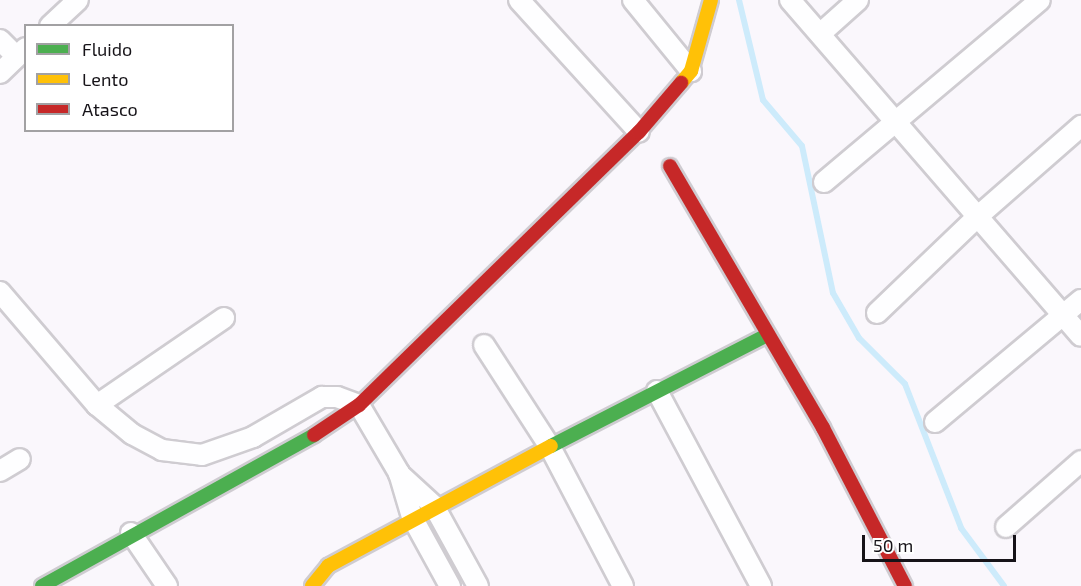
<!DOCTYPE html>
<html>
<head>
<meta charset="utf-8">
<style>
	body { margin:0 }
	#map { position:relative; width:1081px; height:586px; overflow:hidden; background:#faf7fc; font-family:"Exo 2",sans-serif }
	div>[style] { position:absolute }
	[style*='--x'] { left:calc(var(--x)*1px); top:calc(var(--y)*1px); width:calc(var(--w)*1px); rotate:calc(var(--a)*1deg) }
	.stream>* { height:6px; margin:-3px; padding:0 3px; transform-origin:3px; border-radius:3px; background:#cdebfb }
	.roads { filter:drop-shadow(2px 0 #cfccd1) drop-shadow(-2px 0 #cfccd1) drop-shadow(0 2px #cfccd1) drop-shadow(0 -2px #cfccd1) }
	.street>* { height:20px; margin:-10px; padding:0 10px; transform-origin:10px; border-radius:10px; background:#fefeff }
	.fast>* { height:14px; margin:-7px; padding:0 7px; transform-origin:7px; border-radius:7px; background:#4caf50 }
	.slow>* { height:14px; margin:-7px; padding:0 7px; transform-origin:7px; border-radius:7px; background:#ffc107 }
	.jam>* { height:14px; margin:-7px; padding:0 7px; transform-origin:7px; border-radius:7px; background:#c62828 }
	span { translate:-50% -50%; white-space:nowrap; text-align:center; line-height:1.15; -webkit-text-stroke:4.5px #fff; paint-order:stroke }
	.legend { position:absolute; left:24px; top:24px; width:210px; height:108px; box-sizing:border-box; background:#fff; border:2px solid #a2a1a3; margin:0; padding:8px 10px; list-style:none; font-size:18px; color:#161318 }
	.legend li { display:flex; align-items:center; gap:12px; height:30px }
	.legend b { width:30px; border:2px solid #a2a1a3 }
	.scale { position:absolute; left:862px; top:535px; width:154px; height:27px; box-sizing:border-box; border:3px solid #161318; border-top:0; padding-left:8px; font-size:18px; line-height:21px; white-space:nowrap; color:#161318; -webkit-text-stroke:4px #fff; paint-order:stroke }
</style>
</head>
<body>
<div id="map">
	<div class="stream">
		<div style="--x:739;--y:0;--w:103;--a:76.5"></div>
		<div style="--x:763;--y:100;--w:60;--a:49.7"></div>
		<div style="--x:802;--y:146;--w:150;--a:78.1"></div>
		<div style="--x:833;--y:293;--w:52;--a:60"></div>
		<div style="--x:859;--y:338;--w:65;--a:45"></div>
		<div style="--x:905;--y:384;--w:155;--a:68.7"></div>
		<div style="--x:961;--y:528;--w:72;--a:53.4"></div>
	</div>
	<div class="roads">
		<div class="street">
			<div style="--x:519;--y:0;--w:178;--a:47.7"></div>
			<div style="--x:633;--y:0;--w:92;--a:50.8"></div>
			<div style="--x:790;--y:0;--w:444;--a:49.1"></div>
			<div style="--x:50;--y:26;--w:38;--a:-43"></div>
			<div style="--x:820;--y:34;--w:51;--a:-41.8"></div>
			<div style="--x:0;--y:40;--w:23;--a:45"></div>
			<div style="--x:0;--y:73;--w:36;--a:-44"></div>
			<div style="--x:824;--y:182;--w:282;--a:-40.1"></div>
			<div style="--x:0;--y:292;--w:149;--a:49.4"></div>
			<div style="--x:97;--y:405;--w:45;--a:39.6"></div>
			<div style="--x:132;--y:434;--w:34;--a:28"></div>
			<div style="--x:162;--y:450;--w:40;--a:7.1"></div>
			<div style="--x:202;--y:455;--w:54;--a:-19.4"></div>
			<div style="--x:253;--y:437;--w:80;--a:-30.1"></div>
			<div style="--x:322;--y:397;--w:15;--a:0"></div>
			<div style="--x:337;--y:397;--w:23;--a:20"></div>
			<div style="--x:359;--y:405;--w:79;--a:59.5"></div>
			<div style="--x:399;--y:473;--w:46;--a:73.5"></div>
			<div style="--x:412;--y:517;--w:79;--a:61.2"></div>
			<div style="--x:877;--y:313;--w:137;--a:-43.8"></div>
			<div style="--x:976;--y:218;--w:140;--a:-41.2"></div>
			<div style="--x:484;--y:345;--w:121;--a:57.1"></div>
			<div style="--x:550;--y:447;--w:157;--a:62.3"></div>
			<div style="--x:657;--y:391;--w:221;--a:61.9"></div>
			<div style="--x:97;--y:405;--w:154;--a:-34.4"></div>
			<div style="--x:935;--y:422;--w:190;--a:-39.9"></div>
			<div style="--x:0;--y:471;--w:23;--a:-31"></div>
			<div style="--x:399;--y:474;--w:47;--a:42.4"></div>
			<div style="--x:434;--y:506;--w:91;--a:61.2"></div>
			<div style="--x:1006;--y:527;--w:100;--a:-41.3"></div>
			<div style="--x:131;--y:533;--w:64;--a:55.8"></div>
		</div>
		<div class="fast">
			<div style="--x:551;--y:446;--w:243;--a:-27.2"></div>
			<div style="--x:42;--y:586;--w:311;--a:-29"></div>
		</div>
		<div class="slow">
			<div style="--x:681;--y:83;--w:16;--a:-50"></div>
			<div style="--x:691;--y:71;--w:74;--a:-74.3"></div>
			<div style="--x:312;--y:586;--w:26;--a:-51"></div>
			<div style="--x:328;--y:566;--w:253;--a:-28.3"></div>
		</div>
		<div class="jam">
			<div style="--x:670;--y:166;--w:303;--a:59.7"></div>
			<div style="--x:823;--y:428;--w:178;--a:62.6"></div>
			<div style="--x:314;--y:435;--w:54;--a:-33.7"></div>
			<div style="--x:359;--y:405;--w:391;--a:-44.3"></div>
			<div style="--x:639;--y:132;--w:65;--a:-49.4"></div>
		</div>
	</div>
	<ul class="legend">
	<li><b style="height:8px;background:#4caf50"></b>Fluido</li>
	<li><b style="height:8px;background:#ffc107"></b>Lento</li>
	<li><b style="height:8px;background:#c62828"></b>Atasco</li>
	</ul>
	<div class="scale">50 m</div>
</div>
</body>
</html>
